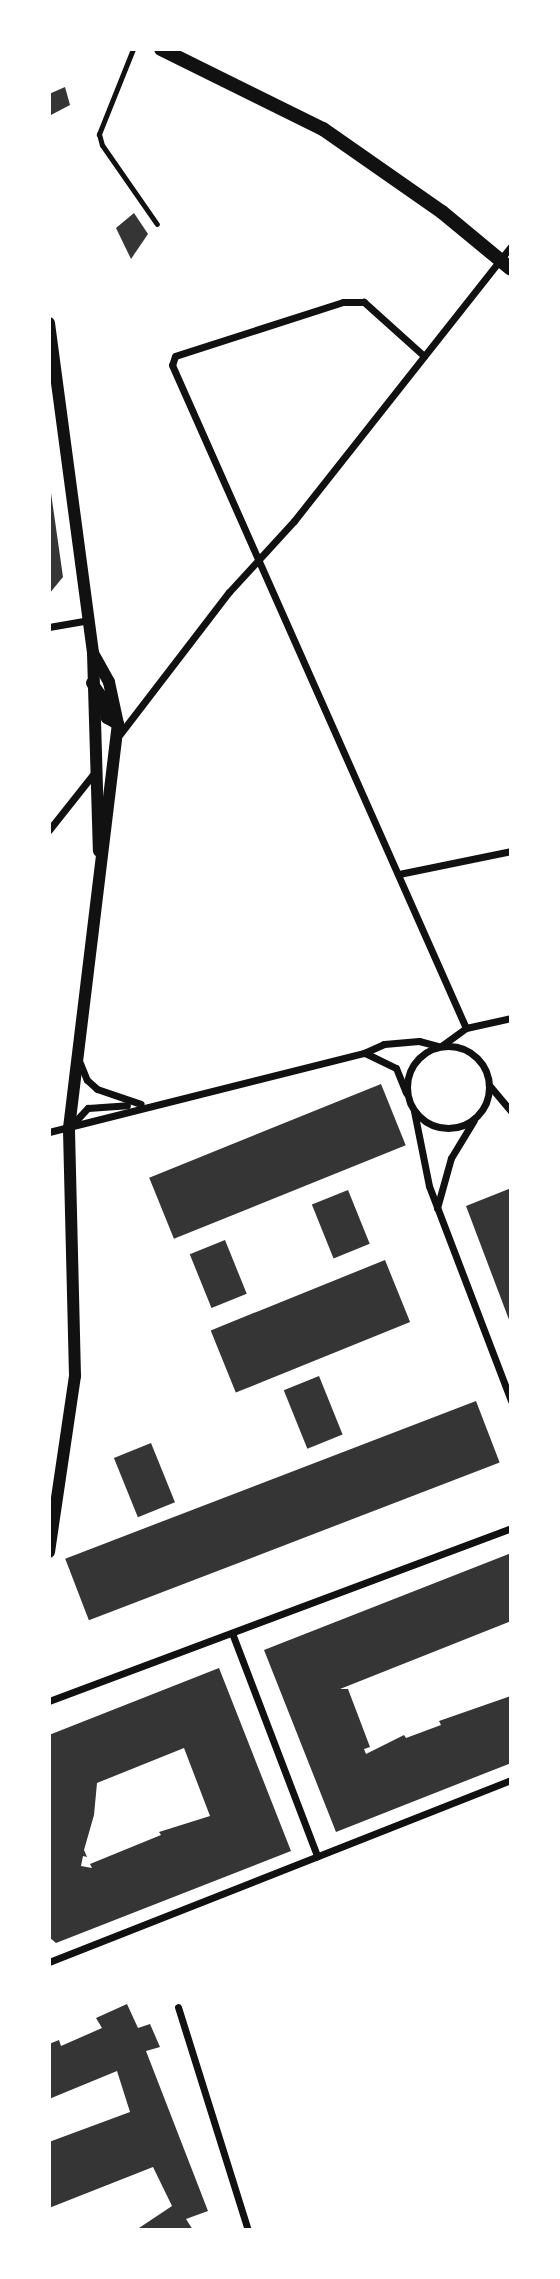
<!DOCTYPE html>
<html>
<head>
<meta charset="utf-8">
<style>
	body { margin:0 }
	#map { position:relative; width:560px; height:2279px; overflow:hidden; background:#fff; font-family:"DM Sans",sans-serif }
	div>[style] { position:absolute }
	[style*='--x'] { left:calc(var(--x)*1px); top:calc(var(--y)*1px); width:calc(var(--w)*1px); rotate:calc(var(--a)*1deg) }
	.building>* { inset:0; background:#353535; transform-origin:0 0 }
	.service>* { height:5px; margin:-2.5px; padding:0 2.5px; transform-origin:2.5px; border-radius:2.5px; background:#111 }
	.minor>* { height:7px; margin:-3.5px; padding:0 3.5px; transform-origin:3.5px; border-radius:3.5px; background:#111 }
	.minor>.ring { margin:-3.5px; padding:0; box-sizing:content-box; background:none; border:7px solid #111; border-radius:50% }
	.tertiary>* { height:12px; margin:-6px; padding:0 6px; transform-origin:6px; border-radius:6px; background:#111 }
	.secondary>* { height:14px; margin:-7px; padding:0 7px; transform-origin:7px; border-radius:7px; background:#111 }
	span { translate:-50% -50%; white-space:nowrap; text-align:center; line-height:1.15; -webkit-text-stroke:6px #fff; paint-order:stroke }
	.frame { position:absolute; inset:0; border:51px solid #fff; pointer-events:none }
</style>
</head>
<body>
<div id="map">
	<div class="building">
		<div style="clip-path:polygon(65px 87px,70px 105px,49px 116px,49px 94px)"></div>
		<div style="clip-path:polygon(134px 213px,148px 234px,131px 259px,116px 228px)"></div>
		<div style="clip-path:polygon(49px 479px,63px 577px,49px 594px)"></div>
		<div style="left:381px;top:1084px;width:66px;height:250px;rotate:68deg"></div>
		<div style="clip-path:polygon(511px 1188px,511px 1325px,466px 1206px)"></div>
		<div style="left:348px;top:1190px;width:58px;height:39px;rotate:68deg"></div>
		<div style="left:225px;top:1240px;width:58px;height:38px;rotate:68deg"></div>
		<div style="left:385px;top:1260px;width:67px;height:188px;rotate:68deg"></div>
		<div style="left:319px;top:1376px;width:63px;height:38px;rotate:68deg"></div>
		<div style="left:476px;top:1401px;width:66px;height:440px;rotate:69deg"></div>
		<div style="left:151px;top:1443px;width:64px;height:40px;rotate:68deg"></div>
		<div style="clip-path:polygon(511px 1553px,511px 1621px,340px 1689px,348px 1689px,370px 1747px,364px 1749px,366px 1754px,404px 1735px,406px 1738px,441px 1725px,439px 1721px,511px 1696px,511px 1763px,336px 1832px,264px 1650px)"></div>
		<div style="clip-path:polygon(evenodd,219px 1668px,291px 1851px,56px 1943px,49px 1937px,49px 1735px,219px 1668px,184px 1748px,210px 1816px,159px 1832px,161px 1835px,90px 1864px,92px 1868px,81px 1866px,83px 1856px,87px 1857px,84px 1850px,94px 1815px,97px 1783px,184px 1748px)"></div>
		<div style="clip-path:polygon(127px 2004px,138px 2028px,150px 2024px,160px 2047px,146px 2051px,208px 2211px,186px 2219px,193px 2230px,136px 2230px,172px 2206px,153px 2167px,49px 2208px,49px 2142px,130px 2112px,117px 2071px,49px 2099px,49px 2044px,59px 2040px,61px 2046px,102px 2028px,96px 2018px)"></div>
	</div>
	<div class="service">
		<div style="--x:133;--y:49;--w:92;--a:111.8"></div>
		<div style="--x:99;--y:134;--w:11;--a:75"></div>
		<div style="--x:102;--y:145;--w:96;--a:55.2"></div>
	</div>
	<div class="minor">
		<div style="--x:424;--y:356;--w:81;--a:-138"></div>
		<div style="--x:364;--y:302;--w:21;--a:180"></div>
		<div style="--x:343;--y:302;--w:176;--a:162.2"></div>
		<div style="--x:175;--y:356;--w:9;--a:108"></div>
		<div style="--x:172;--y:365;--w:725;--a:66.09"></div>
		<div style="--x:466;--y:1028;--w:29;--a:144"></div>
		<div style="--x:49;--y:627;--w:41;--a:-9.9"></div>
		<div style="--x:120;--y:734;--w:179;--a:-52.5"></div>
		<div style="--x:229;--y:592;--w:96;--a:-47.5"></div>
		<div style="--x:294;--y:521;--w:350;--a:-51.7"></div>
		<div style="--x:49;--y:830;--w:74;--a:-51.6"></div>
		<div style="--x:399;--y:874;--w:114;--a:-11.6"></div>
		<div style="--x:466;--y:1028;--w:46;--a:-12.5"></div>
		<div class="ring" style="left:407px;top:1046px;width:75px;height:75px"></div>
		<div style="--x:365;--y:1053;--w:34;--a:26"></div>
		<div style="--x:396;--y:1068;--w:27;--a:68"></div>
		<div style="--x:80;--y:1063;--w:18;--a:68"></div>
		<div style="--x:87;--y:1080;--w:13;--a:42"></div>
		<div style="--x:97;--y:1089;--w:46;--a:18.8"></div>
		<div style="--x:489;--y:1085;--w:34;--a:50"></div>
		<div style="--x:414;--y:1111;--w:76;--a:78.7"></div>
		<div style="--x:429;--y:1186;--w:230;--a:69.1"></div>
		<div style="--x:70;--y:1127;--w:26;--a:-47"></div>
		<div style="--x:88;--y:1108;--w:39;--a:-4"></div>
		<div style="--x:49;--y:1132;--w:325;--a:-14.1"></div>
		<div style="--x:364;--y:1053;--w:22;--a:-24"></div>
		<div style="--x:384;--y:1044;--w:35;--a:-5"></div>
		<div style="--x:419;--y:1041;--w:20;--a:15"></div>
		<div style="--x:437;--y:1208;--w:52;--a:-74.4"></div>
		<div style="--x:451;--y:1158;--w:44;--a:-58.8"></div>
		<div style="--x:232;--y:1633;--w:239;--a:69.1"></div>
		<div style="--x:49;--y:1701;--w:493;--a:-20.5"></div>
		<div style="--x:49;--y:1962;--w:497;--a:-21.5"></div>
		<div style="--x:178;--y:2007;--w:234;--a:72.6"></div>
	</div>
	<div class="tertiary">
		<div style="--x:49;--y:323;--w:333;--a:82.4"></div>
		<div style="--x:93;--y:653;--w:198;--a:88.3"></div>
		<div style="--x:92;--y:683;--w:21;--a:55"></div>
		<div style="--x:104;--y:700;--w:18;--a:81"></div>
		<div style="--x:107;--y:718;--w:13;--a:29"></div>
		<div style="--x:49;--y:1552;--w:178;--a:-81.6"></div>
		<div style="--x:75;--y:1376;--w:248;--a:-91.4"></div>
		<div style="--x:69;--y:1128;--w:407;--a:-83.1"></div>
		<div style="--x:118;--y:724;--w:43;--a:-102.1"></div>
		<div style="--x:109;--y:682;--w:33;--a:-119"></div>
	</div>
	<div class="secondary">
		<div style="--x:161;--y:49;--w:181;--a:26.3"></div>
		<div style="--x:323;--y:129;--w:145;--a:34.9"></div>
		<div style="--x:442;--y:212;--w:89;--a:39.6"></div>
	</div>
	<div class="frame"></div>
</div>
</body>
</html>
